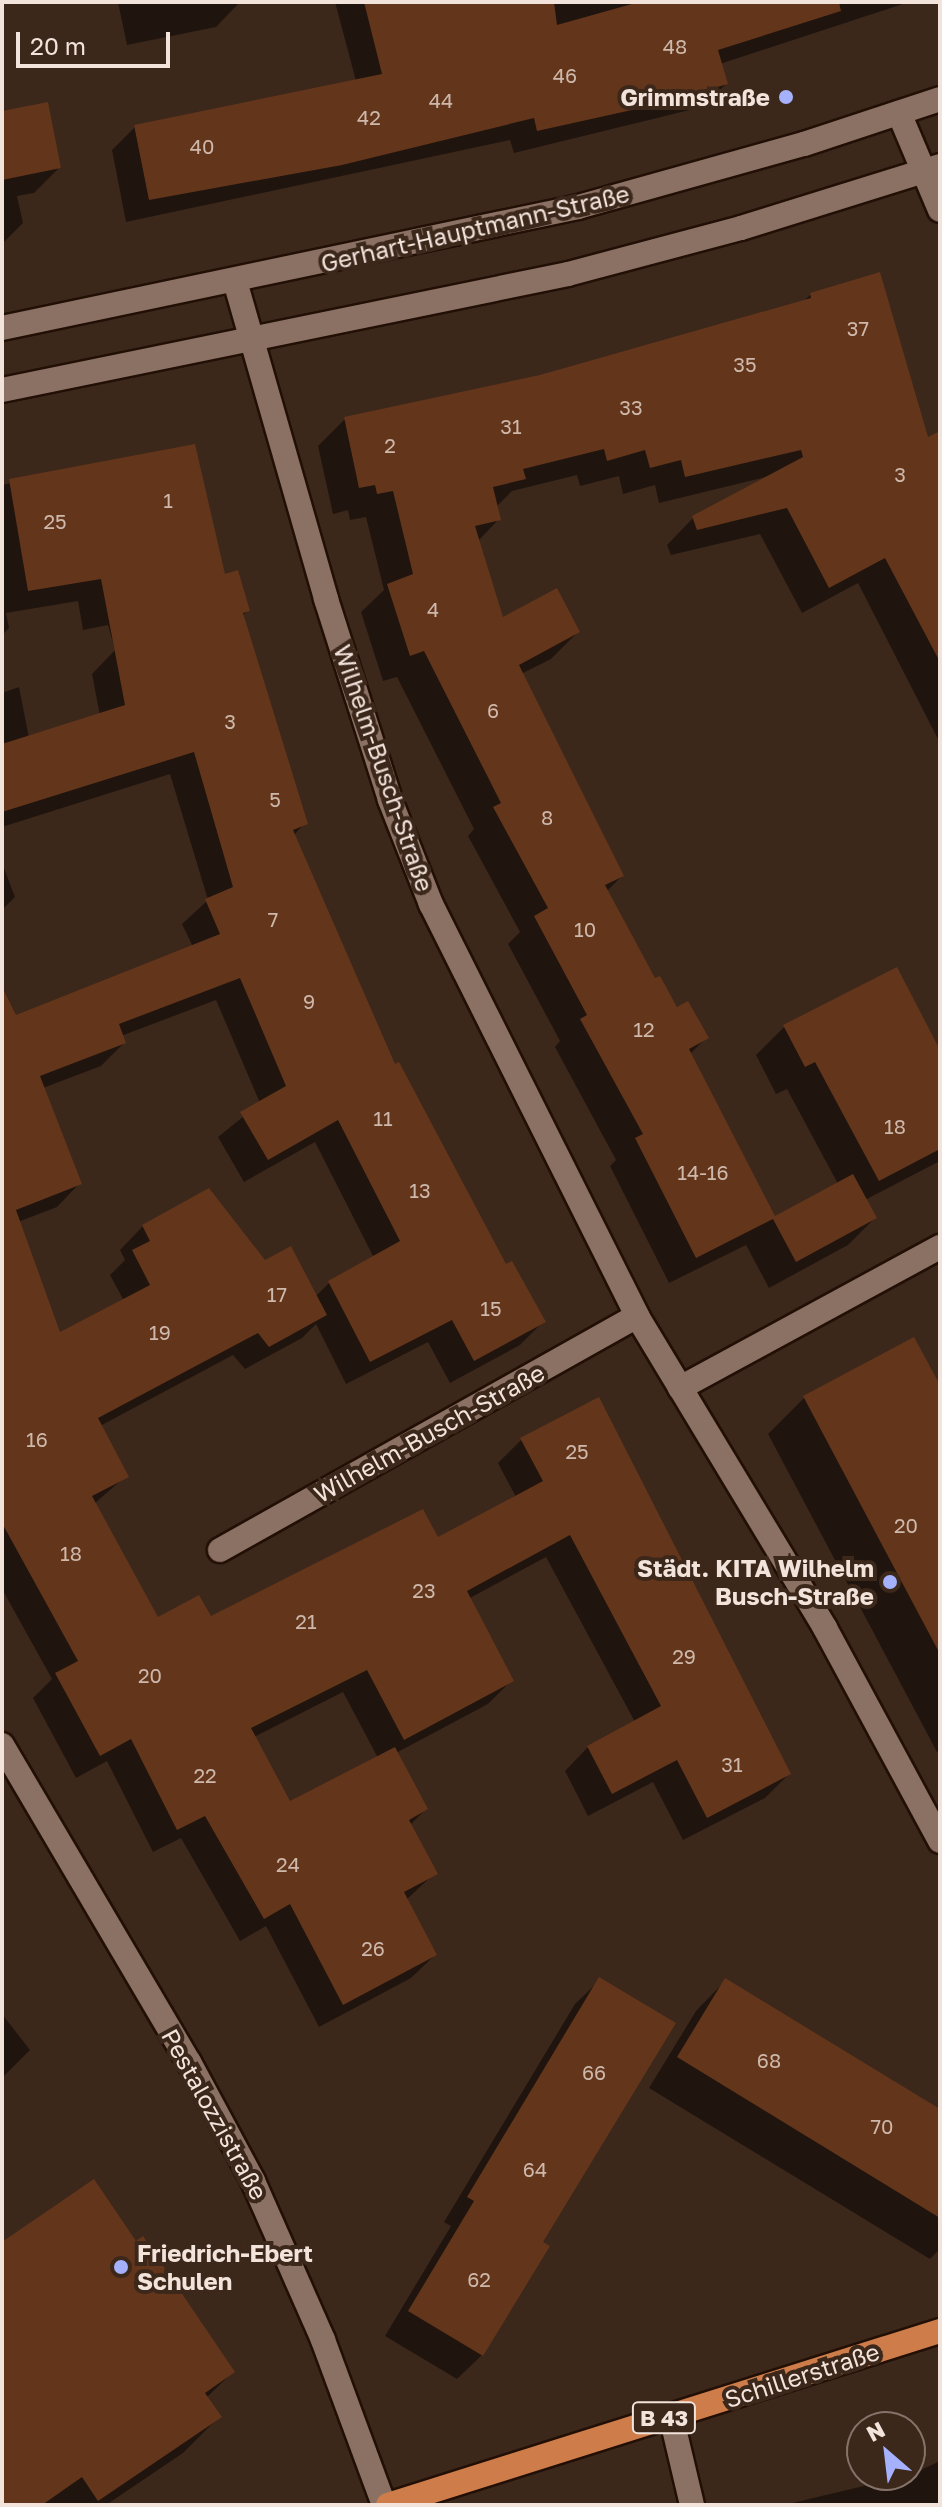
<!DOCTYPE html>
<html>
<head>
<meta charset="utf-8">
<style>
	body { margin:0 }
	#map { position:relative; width:942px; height:2507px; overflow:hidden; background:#3c271b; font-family:"Golos Text",sans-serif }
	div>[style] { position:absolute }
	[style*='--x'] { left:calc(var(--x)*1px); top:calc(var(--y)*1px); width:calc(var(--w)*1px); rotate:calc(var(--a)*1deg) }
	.shadow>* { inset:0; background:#0007 }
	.building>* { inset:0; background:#63351b }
	.roads { filter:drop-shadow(2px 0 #220f05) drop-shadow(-2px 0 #220f05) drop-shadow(0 2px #220f05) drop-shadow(0 -2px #220f05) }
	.minor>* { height:24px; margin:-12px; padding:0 12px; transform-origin:12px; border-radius:12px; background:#8b7164 }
	.major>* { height:24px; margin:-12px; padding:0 12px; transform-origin:12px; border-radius:12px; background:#ce7d4a }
	.dots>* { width:22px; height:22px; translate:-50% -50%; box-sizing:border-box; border:4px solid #3c271b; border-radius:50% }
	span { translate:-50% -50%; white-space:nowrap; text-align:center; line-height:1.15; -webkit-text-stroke:8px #3c271b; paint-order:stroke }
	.number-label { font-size:20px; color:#ceb8ab }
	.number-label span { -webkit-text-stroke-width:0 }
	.shield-label span { padding:2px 6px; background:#3c271b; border:2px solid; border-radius:6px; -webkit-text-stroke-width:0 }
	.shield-label { font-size:22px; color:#f2e3db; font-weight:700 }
	.poi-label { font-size:24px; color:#f2e3db; font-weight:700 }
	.right { translate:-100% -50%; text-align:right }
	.left { translate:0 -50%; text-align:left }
	.street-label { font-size:24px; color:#f2e3db }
	.frame { position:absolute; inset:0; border:4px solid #f2e3db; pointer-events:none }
	.north { position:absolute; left:846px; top:2411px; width:80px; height:80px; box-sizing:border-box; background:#3c271b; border:2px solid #857268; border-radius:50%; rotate:332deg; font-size:22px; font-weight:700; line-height:32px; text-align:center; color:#f2e3db }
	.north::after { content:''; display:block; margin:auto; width:28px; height:36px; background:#a5b1fc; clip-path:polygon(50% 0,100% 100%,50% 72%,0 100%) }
	.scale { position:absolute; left:16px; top:32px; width:154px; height:36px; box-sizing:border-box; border:4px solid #f2e3db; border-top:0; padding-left:10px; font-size:24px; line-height:28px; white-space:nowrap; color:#f2e3db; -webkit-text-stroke:6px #3c271b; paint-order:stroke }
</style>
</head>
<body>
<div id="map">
	<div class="shadow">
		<div style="clip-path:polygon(118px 2px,240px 2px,216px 27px,127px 45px)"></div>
		<div style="clip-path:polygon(335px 2px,909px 2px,720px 64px,726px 84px,702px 107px,514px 153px,510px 140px,126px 222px,112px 150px,135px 127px,356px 81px)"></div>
		<div style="clip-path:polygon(2px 99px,5px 113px,59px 168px,34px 193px,17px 196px,23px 223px,2px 244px)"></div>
		<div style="clip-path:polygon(811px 294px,927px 440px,940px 441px,940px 743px,858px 583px,802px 613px,760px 534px,671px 555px,667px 545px,693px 518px,766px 477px,659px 503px,655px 485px,623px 494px,619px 476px,580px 486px,577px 475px,512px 491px,496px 507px,499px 519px,478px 541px,502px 620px,578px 632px,551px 659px,521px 674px,622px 876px,606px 892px,654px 981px,706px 1038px,690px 1054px,774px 1219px,838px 1184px,787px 1089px,776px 1094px,756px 1055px,784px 1027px,940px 1050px,940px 1161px,865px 1200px,875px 1218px,848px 1245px,769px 1288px,746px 1245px,669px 1283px,610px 1166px,616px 1160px,555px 1047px,560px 1041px,508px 944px,520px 932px,468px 836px,474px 829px,397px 677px,383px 681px,361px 612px,384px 590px,366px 517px,350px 520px,348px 510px,333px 514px,318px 446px,345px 419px,540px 377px,803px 302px)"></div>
		<div style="clip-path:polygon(evenodd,193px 446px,224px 577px,248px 610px,242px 616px,305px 823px,293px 836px,394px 1067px,506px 1267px,543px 1322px,520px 1345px,450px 1383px,428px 1342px,346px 1384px,316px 1324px,302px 1338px,245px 1369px,233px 1355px,100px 1426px,126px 1476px,94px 1504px,157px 1620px,210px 1618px,437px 1540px,516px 1497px,498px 1463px,521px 1440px,789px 1774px,765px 1798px,683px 1840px,653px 1782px,588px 1816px,565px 1771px,588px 1747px,635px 1722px,546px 1557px,468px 1599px,512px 1680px,488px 1704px,396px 1753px,426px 1809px,410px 1825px,435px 1873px,406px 1900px,435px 1955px,411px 1978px,319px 2027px,266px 1926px,240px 1941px,181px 1838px,153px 1852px,107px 1761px,76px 1778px,33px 1698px,52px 1679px,2px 1589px,2px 1022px,193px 947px,182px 924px,208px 900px,170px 774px,2px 827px,2px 693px,19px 687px,29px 738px,100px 716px,92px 674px,115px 650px,108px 625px,83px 630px,78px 601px,6px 613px,9px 628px,2px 635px,2px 485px,193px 446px,216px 1000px,260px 1103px,218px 1137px,244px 1182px,315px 1142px,374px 1258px,330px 1282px,315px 1297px,265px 1262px,143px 1226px,120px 1250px,125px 1260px,110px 1275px,124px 1301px,59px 1335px,18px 1222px,57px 1207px,80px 1183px,43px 1088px,101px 1066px,124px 1043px,121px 1036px,216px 1000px,193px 446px,343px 1692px,378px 1758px,289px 1803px,254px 1737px,343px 1692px)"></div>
		<div style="clip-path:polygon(2px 863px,15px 897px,2px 910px)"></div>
		<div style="clip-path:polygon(940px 1389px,940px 1750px,937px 1752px,768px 1434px,804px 1398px)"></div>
		<div style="clip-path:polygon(600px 1980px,541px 2243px,482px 2355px,457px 2379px,385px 2336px,451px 2226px,444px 2222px,575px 2004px)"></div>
		<div style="clip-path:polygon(725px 1981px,940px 2111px,940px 2249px,930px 2259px,649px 2088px,696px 2011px)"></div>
		<div style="clip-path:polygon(2px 2014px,30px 2050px,2px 2078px)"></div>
		<div style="clip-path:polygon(2px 2244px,136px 2244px,233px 2372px,206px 2398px,219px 2417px,183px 2453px,106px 2505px,2px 2505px)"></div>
		<div style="clip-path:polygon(940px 2461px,940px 2505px,784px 2505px,910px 2475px)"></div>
	</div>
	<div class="building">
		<div style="clip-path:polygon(364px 2px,554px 2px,557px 25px,639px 2px,839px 2px,841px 11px,718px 50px,728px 84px,650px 106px,537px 131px,534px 118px,342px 165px,149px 200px,134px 125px,382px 74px)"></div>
		<div style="clip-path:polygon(48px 102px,61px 168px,2px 180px,2px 111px)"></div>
		<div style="clip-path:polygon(880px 272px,928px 437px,940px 431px,940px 662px,885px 558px,829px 588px,787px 508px,697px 530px,692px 516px,803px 457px,801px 450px,685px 477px,681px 460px,650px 468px,645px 450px,607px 461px,604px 449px,523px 469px,526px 479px,493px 487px,501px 520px,475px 526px,503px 617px,557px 588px,580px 632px,519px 665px,624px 876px,605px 885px,655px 978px,660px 976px,677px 1007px,688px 1001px,709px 1038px,689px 1049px,775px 1216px,853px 1174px,877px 1218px,796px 1262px,773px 1219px,696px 1258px,635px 1138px,643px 1134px,580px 1019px,587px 1015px,534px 916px,548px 908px,493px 807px,501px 803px,424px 651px,410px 656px,387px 584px,413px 574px,393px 491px,377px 494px,375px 485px,359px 488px,344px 417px,540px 375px,811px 298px,810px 293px)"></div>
		<div style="clip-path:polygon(195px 444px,225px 574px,238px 570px,250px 611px,243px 613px,308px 824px,293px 830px,395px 1064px,399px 1062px,506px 1264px,512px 1261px,546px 1322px,474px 1361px,452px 1320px,370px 1362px,328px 1281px,400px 1241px,338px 1120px,268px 1160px,240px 1112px,286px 1086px,240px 978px,119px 1024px,126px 1043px,40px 1076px,82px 1184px,16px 1210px,60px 1332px,150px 1285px,132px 1250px,150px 1241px,142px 1225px,209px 1188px,265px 1260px,291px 1246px,327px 1315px,269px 1347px,258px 1333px,98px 1418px,129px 1477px,92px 1496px,158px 1617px,199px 1595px,211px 1616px,423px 1509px,438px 1537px,543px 1481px,520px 1438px,599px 1397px,791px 1774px,707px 1818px,677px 1760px,612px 1794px,587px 1746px,661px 1706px,570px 1535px,467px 1591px,514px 1681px,404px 1740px,367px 1670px,251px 1728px,290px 1801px,395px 1747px,428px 1809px,409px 1820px,438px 1874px,404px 1892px,437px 1955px,343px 2005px,290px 1904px,264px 1919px,205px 1816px,177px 1830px,131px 1739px,100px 1756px,55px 1673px,78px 1661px,2px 1523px,2px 987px,16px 1015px,220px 934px,205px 899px,233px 887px,194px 752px,2px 812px,2px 744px,125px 705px,101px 579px,28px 591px,9px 479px)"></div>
		<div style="clip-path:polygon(897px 967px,940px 1050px,940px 1149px,879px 1181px,815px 1062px,805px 1067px,783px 1025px)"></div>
		<div style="clip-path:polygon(914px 1337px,940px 1385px,940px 1654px,803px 1396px)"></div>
		<div style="clip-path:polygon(599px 1977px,676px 2023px,543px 2242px,550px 2246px,483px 2356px,408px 2311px,474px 2201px,467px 2197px)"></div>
		<div style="clip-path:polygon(725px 1978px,940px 2109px,940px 2218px,677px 2057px)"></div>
		<div style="clip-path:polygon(94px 2179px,136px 2241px,143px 2236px,235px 2372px,205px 2393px,222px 2417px,98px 2501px,82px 2477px,42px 2505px,2px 2505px,2px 2242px)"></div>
	</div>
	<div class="roads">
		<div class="minor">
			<div style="--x:899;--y:113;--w:105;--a:67.1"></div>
			<div style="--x:235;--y:281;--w:331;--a:74"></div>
			<div style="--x:326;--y:599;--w:211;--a:72.3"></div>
			<div style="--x:390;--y:800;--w:112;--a:68.5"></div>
			<div style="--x:431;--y:904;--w:461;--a:63.4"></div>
			<div style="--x:637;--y:1316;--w:364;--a:58.9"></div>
			<div style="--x:825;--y:1628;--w:242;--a:61.6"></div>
			<div style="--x:2;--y:328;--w:589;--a:-11.86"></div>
			<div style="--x:578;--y:207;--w:235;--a:-15.6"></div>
			<div style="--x:804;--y:144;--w:143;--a:-18.3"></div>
			<div style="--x:2;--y:390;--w:578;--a:-11.58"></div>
			<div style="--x:568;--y:274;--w:179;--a:-14.9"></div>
			<div style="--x:741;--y:228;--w:208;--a:-17.3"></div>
			<div style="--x:680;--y:1388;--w:296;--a:-28.5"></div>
			<div style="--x:220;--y:1550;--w:478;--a:-29.3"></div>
			<div style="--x:2;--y:1745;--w:368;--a:59.5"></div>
			<div style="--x:189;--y:2062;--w:135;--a:61.7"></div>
			<div style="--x:253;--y:2181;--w:174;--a:66.2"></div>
			<div style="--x:323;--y:2340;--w:176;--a:69.7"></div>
			<div style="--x:671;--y:2416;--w:91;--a:76.7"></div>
		</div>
		<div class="major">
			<div style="--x:388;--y:2505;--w:579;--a:-17.5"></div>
		</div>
	</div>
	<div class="dots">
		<div style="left:786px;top:97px;background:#a5b1fc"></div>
		<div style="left:890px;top:1582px;background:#a5b1fc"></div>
		<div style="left:121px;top:2267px;background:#a5b1fc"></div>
	</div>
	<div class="number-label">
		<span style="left:675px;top:46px">48</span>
		<span style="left:565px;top:75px">46</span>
		<span style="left:441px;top:100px">44</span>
		<span style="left:369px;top:117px">42</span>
		<span style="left:202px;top:146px">40</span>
		<span style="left:858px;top:328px">37</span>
		<span style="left:745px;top:364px">35</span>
		<span style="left:631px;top:407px">33</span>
		<span style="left:511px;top:426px">31</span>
		<span style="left:390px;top:445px">2</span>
		<span style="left:900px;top:474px">3</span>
		<span style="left:168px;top:500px">1</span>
		<span style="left:55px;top:521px">25</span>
		<span style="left:433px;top:609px">4</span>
		<span style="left:493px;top:710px">6</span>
		<span style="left:230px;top:721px">3</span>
		<span style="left:275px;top:799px">5</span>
		<span style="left:547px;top:817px">8</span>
		<span style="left:273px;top:919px">7</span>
		<span style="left:585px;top:929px">10</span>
		<span style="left:309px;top:1001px">9</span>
		<span style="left:644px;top:1029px">12</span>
		<span style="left:383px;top:1118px">11</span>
		<span style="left:895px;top:1126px">18</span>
		<span style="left:703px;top:1172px">14-16</span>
		<span style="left:420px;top:1190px">13</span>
		<span style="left:277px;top:1294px">17</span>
		<span style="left:491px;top:1308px">15</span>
		<span style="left:160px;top:1332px">19</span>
		<span style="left:37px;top:1439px">16</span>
		<span style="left:577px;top:1451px">25</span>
		<span style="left:906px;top:1525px">20</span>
		<span style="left:71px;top:1553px">18</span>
		<span style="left:424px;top:1590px">23</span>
		<span style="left:306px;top:1621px">21</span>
		<span style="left:684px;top:1656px">29</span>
		<span style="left:150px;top:1675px">20</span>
		<span style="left:732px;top:1764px">31</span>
		<span style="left:205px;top:1775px">22</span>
		<span style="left:288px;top:1864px">24</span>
		<span style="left:373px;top:1948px">26</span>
		<span style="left:769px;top:2060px">68</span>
		<span style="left:594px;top:2072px">66</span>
		<span style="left:882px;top:2126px">70</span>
		<span style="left:535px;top:2169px">64</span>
		<span style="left:479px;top:2279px">62</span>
	</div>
	<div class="shield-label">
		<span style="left:664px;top:2418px">B 43</span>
	</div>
	<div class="poi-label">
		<span class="right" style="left:770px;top:97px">Grimmstraße</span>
		<span class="right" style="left:874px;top:1582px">Städt. KITA Wilhelm<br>Busch-Straße</span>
		<span class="left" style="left:137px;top:2267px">Friedrich-Ebert<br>Schulen</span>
	</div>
	<div class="street-label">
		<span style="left:475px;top:228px;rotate:-13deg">Gerhart-Hauptmann-Straße</span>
		<span style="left:384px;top:768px;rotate:71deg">Wilhelm-Busch-Straße</span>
		<span style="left:429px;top:1433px;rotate:-29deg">Wilhelm-Busch-Straße</span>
		<span style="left:215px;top:2114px;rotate:61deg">Pestalozzistraße</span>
		<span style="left:802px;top:2375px;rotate:-18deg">Schillerstraße</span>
	</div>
	<div class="frame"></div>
	<div class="north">N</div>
	<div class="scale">20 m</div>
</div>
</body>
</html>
